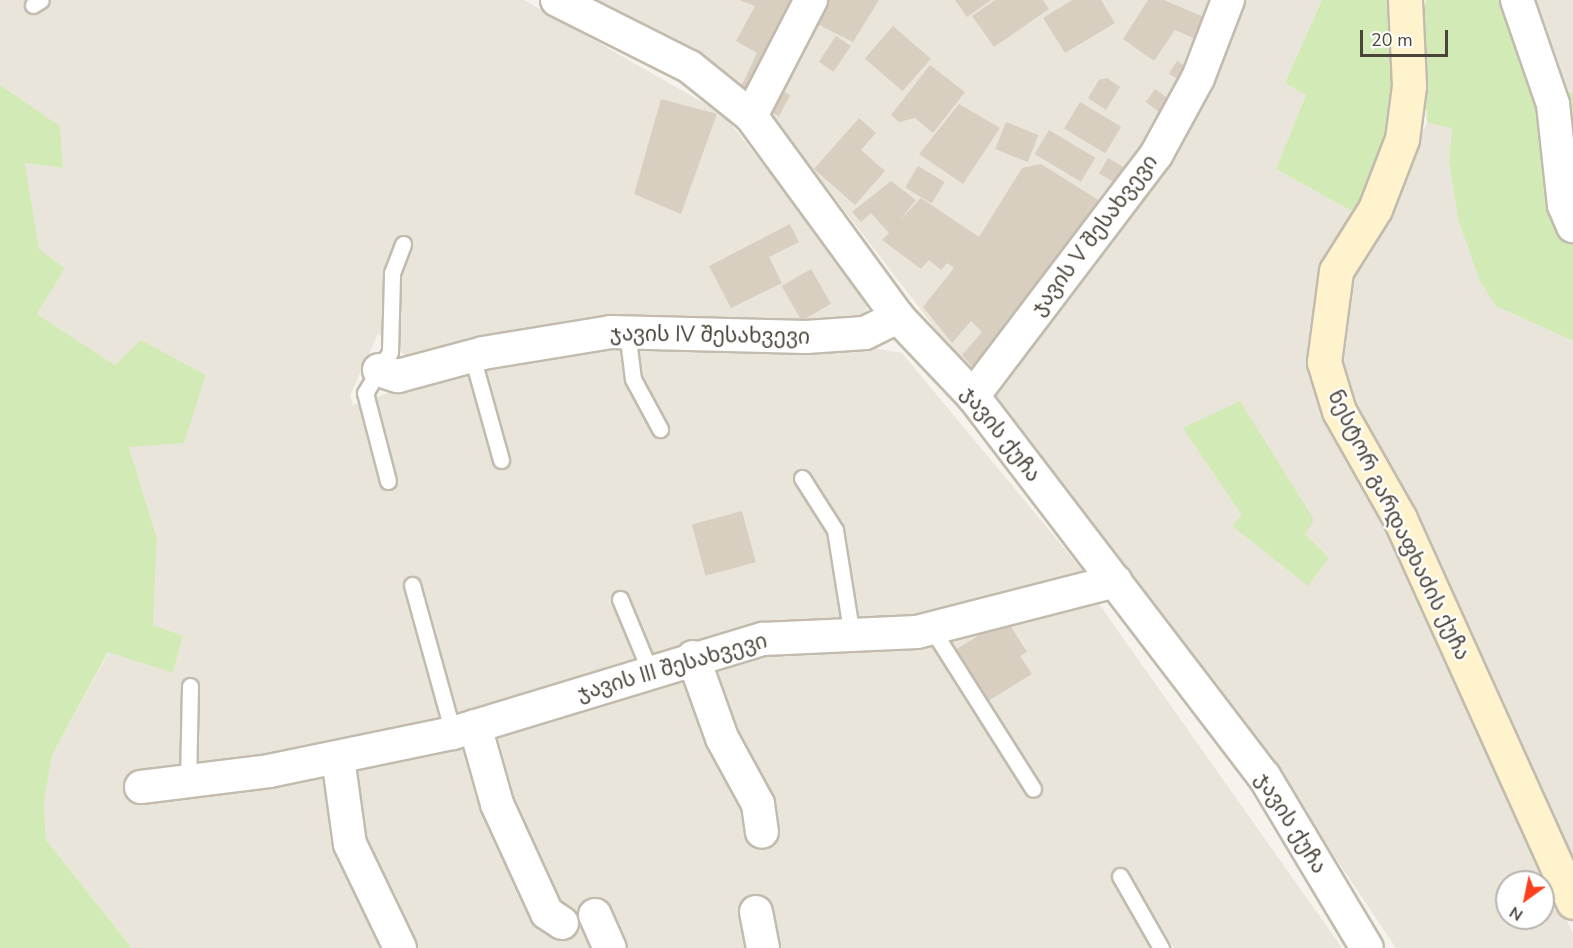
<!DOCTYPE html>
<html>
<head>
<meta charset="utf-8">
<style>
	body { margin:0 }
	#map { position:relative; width:1573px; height:948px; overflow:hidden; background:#f6f3ec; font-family:"Nunito Sans","Noto Sans Georgian",sans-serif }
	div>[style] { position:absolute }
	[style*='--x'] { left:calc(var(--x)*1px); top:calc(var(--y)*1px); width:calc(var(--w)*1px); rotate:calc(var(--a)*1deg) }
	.residential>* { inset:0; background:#eae5da }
	.green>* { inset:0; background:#d2eab5 }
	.building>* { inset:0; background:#d8cfc1; transform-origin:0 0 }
	.roads { filter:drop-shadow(2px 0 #c2bbae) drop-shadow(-2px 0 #c2bbae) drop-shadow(0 2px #c2bbae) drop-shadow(0 -2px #c2bbae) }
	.lane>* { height:15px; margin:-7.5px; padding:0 7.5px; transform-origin:7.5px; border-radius:7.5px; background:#fff }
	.street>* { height:32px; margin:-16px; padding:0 16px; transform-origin:16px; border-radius:16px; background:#fff }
	.secondary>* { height:33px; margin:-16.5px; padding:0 16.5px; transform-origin:16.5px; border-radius:16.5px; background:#fff3cd }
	span { translate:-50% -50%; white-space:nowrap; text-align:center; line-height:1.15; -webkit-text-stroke:4.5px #fff; paint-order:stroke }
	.street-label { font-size:21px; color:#4b4439 }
	.north { position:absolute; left:1495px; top:870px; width:60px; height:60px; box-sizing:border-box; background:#fff; border:2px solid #b7b4b0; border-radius:50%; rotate:213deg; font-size:16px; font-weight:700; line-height:24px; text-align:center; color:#4b4439 }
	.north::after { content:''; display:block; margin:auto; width:21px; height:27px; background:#fc3f1d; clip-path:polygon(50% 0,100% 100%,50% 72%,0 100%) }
	.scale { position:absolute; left:1360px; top:30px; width:88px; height:27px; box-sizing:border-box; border:3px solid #4b4439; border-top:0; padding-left:8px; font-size:18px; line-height:21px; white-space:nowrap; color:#4b4439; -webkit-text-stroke:4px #fff; paint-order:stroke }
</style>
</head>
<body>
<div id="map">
	<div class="residential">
		<div style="clip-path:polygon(0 0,524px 0,723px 114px,866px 294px,867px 310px,860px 323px,833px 328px,635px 325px,506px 339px,409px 358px,378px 334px,350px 395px,353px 405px,422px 381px,609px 342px,868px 347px,902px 353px,1084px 572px,1082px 581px,928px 620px,760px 629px,403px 734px,138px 777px,136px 794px,327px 771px,341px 846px,391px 948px,132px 948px,46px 840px,44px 803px,52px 755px,109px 652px,173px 673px,183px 637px,153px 625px,157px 538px,129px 446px,184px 443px,206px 375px,141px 340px,115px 365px,37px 314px,65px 268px,39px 249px,25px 163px,63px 168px,60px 126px,0 85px)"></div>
		<div style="clip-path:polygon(evenodd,596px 0,1322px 0,1285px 83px,1306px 95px,1276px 169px,1357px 214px,1311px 343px,1573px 934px,1573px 948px,1396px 948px,1282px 778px,770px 114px,709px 64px,596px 0,1243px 515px,1309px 586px,1232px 526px,1243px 515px,596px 0,1507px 882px,1543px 882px,1543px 918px,1507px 918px,1507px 882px)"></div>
		<div style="clip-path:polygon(1527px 0,1573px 0,1573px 92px,1560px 95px)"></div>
		<div style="clip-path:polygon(1427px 123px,1452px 127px,1449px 162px,1458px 219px,1496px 306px,1573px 341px,1573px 872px,1348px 394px,1339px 358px,1347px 285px)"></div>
		<div style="clip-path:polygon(1094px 597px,1342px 948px,1174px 948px,1146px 902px,1132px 903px,1156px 948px,768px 948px,767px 902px,748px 898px,755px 948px,624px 948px,620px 929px,609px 929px,601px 911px,561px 918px,512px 817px,491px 731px,665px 672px)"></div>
		<div style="clip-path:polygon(471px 738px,553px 926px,588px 920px,601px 948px,411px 948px,357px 838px,346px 766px)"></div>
	</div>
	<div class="green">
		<div style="clip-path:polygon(1322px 0,1397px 0,1397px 113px,1357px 214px,1276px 169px,1306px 95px,1285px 83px)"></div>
		<div style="clip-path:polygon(1426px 0,1510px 0,1560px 95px,1573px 92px,1573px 341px,1496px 306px,1480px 281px,1458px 219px,1449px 162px,1452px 128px,1427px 123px,1422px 26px)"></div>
		<div style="clip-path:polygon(0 85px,60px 126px,63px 168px,25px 163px,39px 249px,65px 268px,37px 314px,115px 365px,141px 340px,206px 375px,184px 443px,129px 447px,157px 538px,153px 625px,183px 636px,173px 673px,108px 652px,52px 755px,44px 803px,46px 840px,132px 948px,0 948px)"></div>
		<div style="clip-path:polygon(1240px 401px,1314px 520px,1305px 534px,1329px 558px,1308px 586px,1232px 526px,1242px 515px,1183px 428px)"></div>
	</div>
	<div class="building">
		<div style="clip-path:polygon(739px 0,798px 0,758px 98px,740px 89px,757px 53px,736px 41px,755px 6px)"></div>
		<div style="clip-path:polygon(822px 0,879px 0,853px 42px,809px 20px)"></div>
		<div style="clip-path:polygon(955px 0,991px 0,967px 17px)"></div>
		<div style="clip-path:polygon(995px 0,1043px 0,1049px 9px,994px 47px,972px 16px)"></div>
		<div style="clip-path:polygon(1072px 0,1101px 0,1115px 23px,1065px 53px,1043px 18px)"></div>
		<div style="clip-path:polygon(1148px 0,1164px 0,1211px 20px,1200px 41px,1175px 30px,1154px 61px,1123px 39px)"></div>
		<div style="left:893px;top:26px;width:50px;height:43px;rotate:41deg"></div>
		<div style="left:836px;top:36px;width:18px;height:31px;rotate:34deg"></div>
		<div style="left:1177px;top:61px;width:17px;height:15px;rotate:33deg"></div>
		<div style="clip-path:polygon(930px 65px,965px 92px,933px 133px,915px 118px,899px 122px,891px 115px)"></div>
		<div style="clip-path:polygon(1107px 78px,1120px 87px,1106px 110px,1088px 98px,1099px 80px)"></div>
		<div style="left:777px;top:88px;width:15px;height:24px;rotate:28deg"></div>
		<div style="left:1155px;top:89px;width:22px;height:16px;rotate:36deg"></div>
		<div style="clip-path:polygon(661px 99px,717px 114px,681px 214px,634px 194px)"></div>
		<div style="left:1080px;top:102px;width:48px;height:31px;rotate:31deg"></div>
		<div style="clip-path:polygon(959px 104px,1000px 128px,963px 184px,919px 154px)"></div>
		<div style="clip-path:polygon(859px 118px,876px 133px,861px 150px,885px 171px,855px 205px,814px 169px)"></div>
		<div style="left:1006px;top:122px;width:35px;height:29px;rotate:22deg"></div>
		<div style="left:1049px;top:130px;width:54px;height:28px;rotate:31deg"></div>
		<div style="left:1108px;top:158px;width:28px;height:18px;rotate:30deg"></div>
		<div style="clip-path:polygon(1041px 164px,1111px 208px,977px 373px,962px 355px,982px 332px,971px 321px,952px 343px,923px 307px,954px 268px,947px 263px,941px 270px,929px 260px,921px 269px,882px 240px,889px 233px,871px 213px,861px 222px,852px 212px,891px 181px,916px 200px,900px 220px,921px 198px,979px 237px,1022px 168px)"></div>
		<div style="left:918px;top:166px;width:31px;height:25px;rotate:31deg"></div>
		<div style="clip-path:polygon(790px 224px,799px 242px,769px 257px,782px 283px,731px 308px,709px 266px)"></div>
		<div style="left:811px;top:269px;width:40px;height:34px;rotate:60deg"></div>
		<div style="left:742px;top:511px;width:53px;height:52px;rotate:75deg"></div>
		<div style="clip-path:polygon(1006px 619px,1027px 652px,1020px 656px,1032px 674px,985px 703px,953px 651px)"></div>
	</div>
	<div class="roads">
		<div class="lane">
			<div style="--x:33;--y:5;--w:9;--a:-32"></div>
			<div style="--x:627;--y:331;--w:48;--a:82.9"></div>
			<div style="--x:633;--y:379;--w:57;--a:61.6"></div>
			<div style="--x:472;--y:356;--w:108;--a:74.4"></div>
			<div style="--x:802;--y:478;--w:62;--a:57.6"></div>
			<div style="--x:835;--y:530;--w:107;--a:80.9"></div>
			<div style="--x:388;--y:481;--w:91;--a:-104.6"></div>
			<div style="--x:365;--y:393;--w:48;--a:-58.6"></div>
			<div style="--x:390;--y:352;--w:79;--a:-88.5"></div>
			<div style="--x:392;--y:273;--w:31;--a:-69"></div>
			<div style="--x:412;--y:585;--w:154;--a:74.5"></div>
			<div style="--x:620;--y:599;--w:78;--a:67.4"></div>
			<div style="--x:932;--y:629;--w:189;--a:57.7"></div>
			<div style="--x:188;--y:782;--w:96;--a:-88.8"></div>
			<div style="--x:1120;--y:876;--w:83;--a:60.3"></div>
		</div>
		<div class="street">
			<div style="--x:557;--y:0;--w:149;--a:26.7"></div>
			<div style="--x:690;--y:67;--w:78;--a:38.8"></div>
			<div style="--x:751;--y:116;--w:249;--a:53.8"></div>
			<div style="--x:898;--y:317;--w:109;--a:46.5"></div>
			<div style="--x:973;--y:396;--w:479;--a:52.6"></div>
			<div style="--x:1264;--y:776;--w:200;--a:59.1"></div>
			<div style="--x:1517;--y:0;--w:110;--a:70.9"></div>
			<div style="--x:1553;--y:104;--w:102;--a:83.8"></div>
			<div style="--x:1564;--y:205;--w:23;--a:67"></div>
			<div style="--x:751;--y:116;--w:131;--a:-62.7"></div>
			<div style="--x:379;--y:370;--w:20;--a:18"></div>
			<div style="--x:398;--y:376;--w:88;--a:-15.1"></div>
			<div style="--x:483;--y:353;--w:130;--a:-9.3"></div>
			<div style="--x:611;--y:332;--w:195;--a:1.5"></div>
			<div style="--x:806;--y:337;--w:59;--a:-3.9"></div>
			<div style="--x:865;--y:333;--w:37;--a:-26"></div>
			<div style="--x:973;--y:396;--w:303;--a:-52.8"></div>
			<div style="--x:1156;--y:155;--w:88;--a:-61.4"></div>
			<div style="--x:1198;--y:78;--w:84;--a:-69"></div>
			<div style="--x:693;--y:657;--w:86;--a:70.3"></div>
			<div style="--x:722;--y:738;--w:75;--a:61.4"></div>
			<div style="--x:758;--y:804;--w:28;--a:82"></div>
			<div style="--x:475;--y:726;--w:81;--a:74.2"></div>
			<div style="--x:497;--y:804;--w:120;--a:65.4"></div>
			<div style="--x:547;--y:913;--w:18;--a:34"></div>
			<div style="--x:338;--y:758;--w:87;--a:82.1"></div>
			<div style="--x:350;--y:844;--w:115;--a:64.3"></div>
			<div style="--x:141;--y:787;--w:129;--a:-7.1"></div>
			<div style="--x:269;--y:771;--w:188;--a:-11.7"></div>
			<div style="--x:453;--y:733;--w:324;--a:-16.9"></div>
			<div style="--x:763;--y:639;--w:154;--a:-2.6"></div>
			<div style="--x:917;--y:632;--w:205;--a:-14.4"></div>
			<div style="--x:756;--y:912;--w:37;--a:79"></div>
			<div style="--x:595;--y:915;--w:36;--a:66"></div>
		</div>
		<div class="secondary">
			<div style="--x:1405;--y:0;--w:86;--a:87.3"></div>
			<div style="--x:1409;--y:86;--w:53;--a:97.5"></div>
			<div style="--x:1402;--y:139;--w:75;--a:111.1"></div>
			<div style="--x:1375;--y:209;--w:73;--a:122.2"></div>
			<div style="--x:1336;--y:271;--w:92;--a:97.5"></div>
			<div style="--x:1324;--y:362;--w:51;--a:73"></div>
			<div style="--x:1339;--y:411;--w:124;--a:60.5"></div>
			<div style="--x:1400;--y:519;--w:420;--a:65.7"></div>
		</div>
	</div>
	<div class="street-label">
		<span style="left:1094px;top:235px;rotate:-53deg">ჯავის V შესახვევი</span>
		<span style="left:710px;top:335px;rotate:1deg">ჯავის IV შესახვევი</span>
		<span style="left:1001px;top:434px;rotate:52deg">ჯავის ქუჩა</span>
		<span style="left:1399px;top:525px;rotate:64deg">ნესტორ გარდაფხაძის ქუჩა</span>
		<span style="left:672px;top:667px;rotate:-16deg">ჯავის III შესახვევი</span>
		<span style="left:1291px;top:823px;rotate:58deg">ჯავის ქუჩა</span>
	</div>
	<div class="north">N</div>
	<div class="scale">20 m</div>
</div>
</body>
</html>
